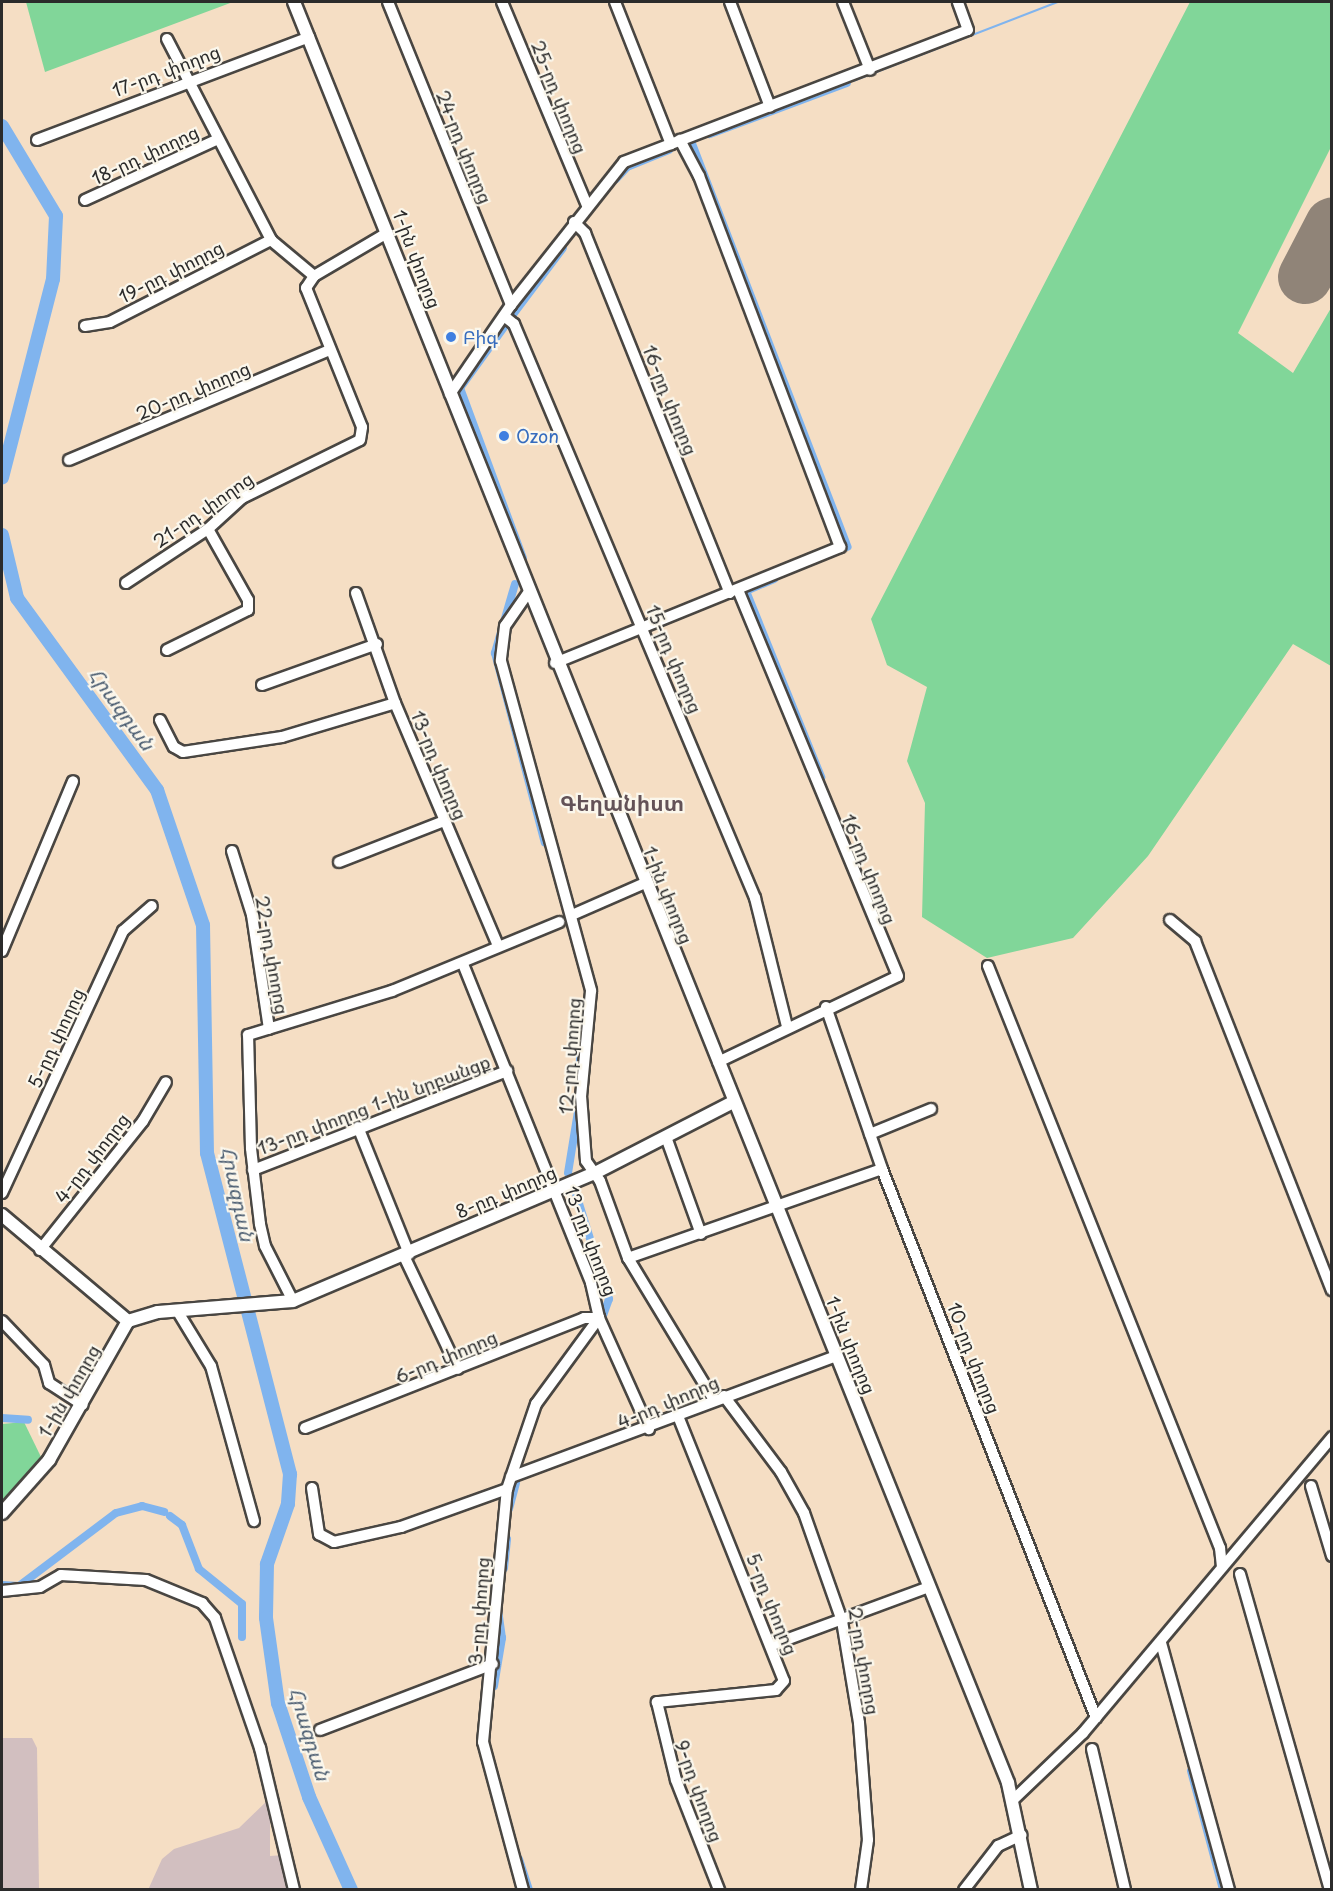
<!DOCTYPE html>
<html>
<head>
<meta charset="utf-8">
<style>
	body { margin:0 }
	#map { position:relative; width:1333px; height:1891px; overflow:hidden; background:#f5dec4; font-family:"Playpen Sans","Noto Sans Armenian",sans-serif }
	div>[style] { position:absolute }
	[style*='--x'] { left:calc(var(--x)*1px); top:calc(var(--y)*1px); width:calc(var(--w)*1px); rotate:calc(var(--a)*1deg) }
	.industrial>* { inset:0; background:#d2bfc0 }
	.green>* { inset:0; background:#81d699 }
	.stream>* { height:2px; margin:-1px; padding:0 1px; transform-origin:1px; border-radius:1px; background:#80b4ee }
	.canal>* { height:8px; margin:-4px; padding:0 4px; transform-origin:4px; border-radius:4px; background:#80b4ee }
	.river>* { height:14px; margin:-7px; padding:0 7px; transform-origin:7px; border-radius:7px; background:#80b4ee }
	.taxiway>* { height:21px; margin:-10.5px; padding:0 10.5px; transform-origin:10.5px; border-radius:10.5px; background:#908478 }
	.runway>* { height:54px; margin:-27px; padding:0 27px; transform-origin:27px; border-radius:27px; background:#908478 }
	.roads { filter:drop-shadow(2px 0 #494642) drop-shadow(-2px 0 #494642) drop-shadow(0 2px #494642) drop-shadow(0 -2px #494642) }
	.minor>* { height:10px; margin:-5px; padding:0 5px; transform-origin:5px; border-radius:5px; background:#fff }
	.major>* { height:12px; margin:-6px; padding:0 6px; transform-origin:6px; border-radius:6px; background:#fff }
	.dots>* { width:16px; height:16px; translate:-50% -50%; box-sizing:border-box; border:3px solid #fbf7ec; border-radius:50% }
	span { translate:-50% -50%; white-space:nowrap; text-align:center; line-height:1.15; -webkit-text-stroke:4.5px #fbf7ec; paint-order:stroke }
	.street-label { font-size:18px; color:#2b2b2b }
	.shop-label { font-size:18px; color:#366cbe }
	.left { translate:0 -50%; text-align:left }
	.water-label { font-size:20px; color:#495b6f; font-style:italic }
	.quarter-label { font-size:21px; color:#635257; font-weight:700 }
	.frame { position:absolute; inset:0; border:3px solid #2b2b2b; pointer-events:none }
</style>
</head>
<body>
<div id="map">
	<div class="industrial">
		<div style="clip-path:polygon(2px 1738px,32px 1738px,37px 1748px,39px 1889px,2px 1889px)"></div>
		<div style="clip-path:polygon(270px 1798px,270px 1856px,284px 1855px,289px 1889px,148px 1890px,162px 1859px,174px 1849px,239px 1828px)"></div>
	</div>
	<div class="green">
		<div style="clip-path:polygon(26px 2px,233px 2px,45px 72px)"></div>
		<div style="clip-path:polygon(1190px 2px,1331px 2px,1331px 147px,1238px 333px,1293px 373px,1331px 308px,1331px 666px,1293px 644px,1148px 856px,1073px 938px,987px 958px,922px 917px,925px 803px,907px 761px,927px 687px,887px 665px,871px 619px)"></div>
		<div style="clip-path:polygon(24px 1422px,41px 1457px,2px 1502px,2px 1424px)"></div>
	</div>
	<div class="stream">
		<div style="--x:853;--y:81;--w:220;--a:-21.1"></div>
	</div>
	<div class="canal">
		<div style="--x:710;--y:134;--w:146;--a:-20.4"></div>
		<div style="--x:691;--y:141;--w:435;--a:68.9"></div>
		<div style="--x:616;--y:179;--w:16;--a:-47"></div>
		<div style="--x:627;--y:167;--w:45;--a:-22"></div>
		<div style="--x:511;--y:317;--w:86;--a:-53"></div>
		<div style="--x:507;--y:323;--w:80;--a:125.9"></div>
		<div style="--x:460;--y:388;--w:181;--a:69.7"></div>
		<div style="--x:774;--y:579;--w:30;--a:157"></div>
		<div style="--x:746;--y:591;--w:201;--a:68"></div>
		<div style="--x:515;--y:584;--w:72;--a:106.2"></div>
		<div style="--x:495;--y:653;--w:196;--a:75.3"></div>
		<div style="--x:579;--y:1074;--w:29;--a:-86"></div>
		<div style="--x:568;--y:1173;--w:63;--a:-80.8"></div>
		<div style="--x:576;--y:1194;--w:110;--a:72.6"></div>
		<div style="--x:609;--y:1299;--w:20;--a:110"></div>
		<div style="--x:2;--y:1418;--w:26;--a:4"></div>
		<div style="--x:509;--y:1509;--w:27;--a:-75"></div>
		<div style="--x:170;--y:1516;--w:15;--a:37"></div>
		<div style="--x:182;--y:1525;--w:47;--a:68.9"></div>
		<div style="--x:199;--y:1569;--w:55;--a:39.1"></div>
		<div style="--x:242;--y:1604;--w:33;--a:90"></div>
		<div style="--x:504;--y:1568;--w:29;--a:-84"></div>
		<div style="--x:2;--y:1585;--w:17;--a:3"></div>
		<div style="--x:19;--y:1586;--w:121;--a:-37"></div>
		<div style="--x:116;--y:1513;--w:27;--a:-15"></div>
		<div style="--x:142;--y:1506;--w:23;--a:15"></div>
		<div style="--x:494;--y:1686;--w:49;--a:-80.5"></div>
		<div style="--x:502;--y:1638;--w:28;--a:-98"></div>
		<div style="--x:1191;--y:1771;--w:123;--a:74.9"></div>
		<div style="--x:519;--y:1859;--w:33;--a:72"></div>
	</div>
	<div class="river">
		<div style="--x:2;--y:126;--w:105;--a:59"></div>
		<div style="--x:56;--y:216;--w:63;--a:92.7"></div>
		<div style="--x:53;--y:279;--w:205;--a:104.4"></div>
		<div style="--x:2;--y:535;--w:65;--a:76.6"></div>
		<div style="--x:17;--y:598;--w:238;--a:53.9"></div>
		<div style="--x:157;--y:790;--w:143;--a:71.2"></div>
		<div style="--x:203;--y:925;--w:228;--a:89"></div>
		<div style="--x:207;--y:1153;--w:332;--a:75.5"></div>
		<div style="--x:290;--y:1474;--w:30;--a:94"></div>
		<div style="--x:288;--y:1504;--w:64;--a:109.3"></div>
		<div style="--x:267;--y:1564;--w:54;--a:91.1"></div>
		<div style="--x:266;--y:1618;--w:86;--a:82"></div>
		<div style="--x:278;--y:1703;--w:99;--a:71.7"></div>
		<div style="--x:309;--y:1797;--w:102;--a:65.7"></div>
	</div>
	<div class="taxiway">
		<div style="--x:1314;--y:259;--w:20;--a:27"></div>
	</div>
	<div class="runway">
		<div style="--x:1305;--y:277;--w:59;--a:-62.6"></div>
	</div>
	<div class="roads">
		<div class="minor">
			<div style="--x:388;--y:2;--w:327;--a:67.9"></div>
			<div style="--x:502;--y:2;--w:220;--a:67.3"></div>
			<div style="--x:615;--y:2;--w:153;--a:68.5"></div>
			<div style="--x:730;--y:2;--w:112;--a:69.1"></div>
			<div style="--x:843;--y:2;--w:73;--a:68.3"></div>
			<div style="--x:167;--y:39;--w:226;--a:62.6"></div>
			<div style="--x:271;--y:240;--w:56;--a:39.9"></div>
			<div style="--x:37;--y:140;--w:291;--a:-20.7"></div>
			<div style="--x:85;--y:200;--w:146;--a:-24.6"></div>
			<div style="--x:574;--y:222;--w:16;--a:45"></div>
			<div style="--x:585;--y:233;--w:388;--a:68.1"></div>
			<div style="--x:504;--y:316;--w:13;--a:39"></div>
			<div style="--x:514;--y:324;--w:623;--a:67.22"></div>
			<div style="--x:755;--y:898;--w:132;--a:76"></div>
			<div style="--x:85;--y:326;--w:25;--a:-9"></div>
			<div style="--x:110;--y:322;--w:181;--a:-27"></div>
			<div style="--x:450;--y:394;--w:108;--a:-55.6"></div>
			<div style="--x:511;--y:305;--w:182;--a:-51.7"></div>
			<div style="--x:624;--y:162;--w:368;--a:-21"></div>
			<div style="--x:968;--y:30;--w:30;--a:-110"></div>
			<div style="--x:69;--y:460;--w:282;--a:-22.9"></div>
			<div style="--x:126;--y:583;--w:98;--a:-33.4"></div>
			<div style="--x:208;--y:529;--w:46;--a:-42.4"></div>
			<div style="--x:242;--y:498;--w:131;--a:-26.2"></div>
			<div style="--x:360;--y:440;--w:13;--a:-81"></div>
			<div style="--x:362;--y:427;--w:150;--a:-111.9"></div>
			<div style="--x:306;--y:288;--w:14;--a:-56"></div>
			<div style="--x:314;--y:276;--w:85;--a:-30.5"></div>
			<div style="--x:356;--y:593;--w:117;--a:70.5"></div>
			<div style="--x:395;--y:703;--w:264;--a:67"></div>
			<div style="--x:528;--y:593;--w:40;--a:124.9"></div>
			<div style="--x:505;--y:626;--w:35;--a:97"></div>
			<div style="--x:501;--y:661;--w:342;--a:74.7"></div>
			<div style="--x:591;--y:991;--w:105;--a:95.4"></div>
			<div style="--x:581;--y:1096;--w:65;--a:85.6"></div>
			<div style="--x:586;--y:1161;--w:24;--a:55"></div>
			<div style="--x:600;--y:1181;--w:82;--a:70"></div>
			<div style="--x:628;--y:1258;--w:166;--a:58.8"></div>
			<div style="--x:167;--y:650;--w:90;--a:-26.3"></div>
			<div style="--x:248;--y:610;--w:10;--a:-90"></div>
			<div style="--x:248;--y:600;--w:81;--a:-119.4"></div>
			<div style="--x:555;--y:663;--w:308;--a:-22.1"></div>
			<div style="--x:840;--y:547;--w:397;--a:-110.8"></div>
			<div style="--x:699;--y:176;--w:41;--a:-117.8"></div>
			<div style="--x:262;--y:685;--w:122;--a:-19.6"></div>
			<div style="--x:160;--y:720;--w:30;--a:63"></div>
			<div style="--x:174;--y:747;--w:10;--a:29"></div>
			<div style="--x:183;--y:752;--w:100;--a:-8.6"></div>
			<div style="--x:282;--y:737;--w:118;--a:-16.7"></div>
			<div style="--x:232;--y:851;--w:67;--a:72.6"></div>
			<div style="--x:252;--y:915;--w:115;--a:81.5"></div>
			<div style="--x:339;--y:862;--w:113;--a:-21.3"></div>
			<div style="--x:572;--y:915;--w:80;--a:-23.7"></div>
			<div style="--x:1170;--y:920;--w:33;--a:40"></div>
			<div style="--x:1195;--y:941;--w:375;--a:68.6"></div>
			<div style="--x:2;--y:951;--w:184;--a:-67.3"></div>
			<div style="--x:463;--y:964;--w:344;--a:68.1"></div>
			<div style="--x:591;--y:1283;--w:36;--a:77"></div>
			<div style="--x:599;--y:1318;--w:122;--a:65.8"></div>
			<div style="--x:988;--y:966;--w:627;--a:68.27"></div>
			<div style="--x:1220;--y:1548;--w:19;--a:84"></div>
			<div style="--x:826;--y:1007;--w:171;--a:70.9"></div>
			<div style="--x:882;--y:1169;--w:589;--a:68.7"></div>
			<div style="--x:718;--y:1062;--w:199;--a:-25.5"></div>
			<div style="--x:898;--y:976;--w:418;--a:-112.5"></div>
			<div style="--x:358;--y:1127;--w:137;--a:68.1"></div>
			<div style="--x:870;--y:1134;--w:66;--a:-22.3"></div>
			<div style="--x:666;--y:1137;--w:103;--a:70.2"></div>
			<div style="--x:253;--y:1170;--w:273;--a:-21.3"></div>
			<div style="--x:2;--y:1193;--w:289;--a:-65.2"></div>
			<div style="--x:123;--y:931;--w:38;--a:-41"></div>
			<div style="--x:40;--y:1250;--w:165;--a:-51.4"></div>
			<div style="--x:143;--y:1121;--w:45;--a:-59.5"></div>
			<div style="--x:404;--y:1256;--w:125;--a:64.5"></div>
			<div style="--x:628;--y:1258;--w:269;--a:-19.3"></div>
			<div style="--x:293;--y:1301;--w:62;--a:-117"></div>
			<div style="--x:265;--y:1246;--w:23;--a:-103"></div>
			<div style="--x:260;--y:1224;--w:77;--a:-96.8"></div>
			<div style="--x:251;--y:1148;--w:113;--a:-91.5"></div>
			<div style="--x:248;--y:1035;--w:151;--a:-17"></div>
			<div style="--x:392;--y:991;--w:181;--a:-22.4"></div>
			<div style="--x:178;--y:1312;--w:63;--a:58.6"></div>
			<div style="--x:211;--y:1366;--w:161;--a:74.5"></div>
			<div style="--x:2;--y:1321;--w:61;--a:46.3"></div>
			<div style="--x:44;--y:1365;--w:19;--a:74"></div>
			<div style="--x:49;--y:1383;--w:40;--a:32.9"></div>
			<div style="--x:724;--y:1396;--w:95;--a:53.1"></div>
			<div style="--x:781;--y:1472;--w:47;--a:60.7"></div>
			<div style="--x:804;--y:1513;--w:114;--a:70.6"></div>
			<div style="--x:842;--y:1621;--w:103;--a:80.5"></div>
			<div style="--x:859;--y:1723;--w:117;--a:85.6"></div>
			<div style="--x:868;--y:1840;--w:50;--a:98"></div>
			<div style="--x:678;--y:1416;--w:285;--a:68.2"></div>
			<div style="--x:784;--y:1681;--w:12;--a:132"></div>
			<div style="--x:776;--y:1690;--w:120;--a:174.2"></div>
			<div style="--x:657;--y:1702;--w:80;--a:76.3"></div>
			<div style="--x:676;--y:1780;--w:118;--a:68.6"></div>
			<div style="--x:305;--y:1428;--w:300;--a:-21.5"></div>
			<div style="--x:584;--y:1318;--w:15;--a:0"></div>
			<div style="--x:511;--y:1477;--w:347;--a:-20.4"></div>
			<div style="--x:1311;--y:1486;--w:73;--a:73.3"></div>
			<div style="--x:312;--y:1488;--w:47;--a:81.3"></div>
			<div style="--x:319;--y:1534;--w:17;--a:28"></div>
			<div style="--x:334;--y:1542;--w:69;--a:-12.6"></div>
			<div style="--x:401;--y:1527;--w:113;--a:-19.7"></div>
			<div style="--x:1240;--y:1574;--w:329;--a:74.1"></div>
			<div style="--x:2;--y:1591;--w:38;--a:-6"></div>
			<div style="--x:40;--y:1587;--w:24;--a:-30"></div>
			<div style="--x:61;--y:1575;--w:85;--a:3.4"></div>
			<div style="--x:146;--y:1580;--w:61;--a:22.3"></div>
			<div style="--x:202;--y:1603;--w:20;--a:49"></div>
			<div style="--x:215;--y:1618;--w:138;--a:70.9"></div>
			<div style="--x:260;--y:1748;--w:146;--a:76.5"></div>
			<div style="--x:1161;--y:1643;--w:256;--a:74.6"></div>
			<div style="--x:772;--y:1645;--w:167;--a:-20.3"></div>
			<div style="--x:320;--y:1730;--w:185;--a:-20.9"></div>
			<div style="--x:1092;--y:1749;--w:145;--a:76.8"></div>
			<div style="--x:1013;--y:1800;--w:97;--a:-43.7"></div>
			<div style="--x:1083;--y:1733;--w:387;--a:-49.9"></div>
			<div style="--x:523;--y:1890;--w:153;--a:-105.1"></div>
			<div style="--x:483;--y:1742;--w:254;--a:-84.6"></div>
			<div style="--x:507;--y:1489;--w:90;--a:-71.2"></div>
			<div style="--x:536;--y:1404;--w:107;--a:-53.8"></div>
			<div style="--x:964;--y:1890;--w:56;--a:-52.3"></div>
			<div style="--x:998;--y:1846;--w:26;--a:-25"></div>
		</div>
		<div class="major">
			<div style="--x:294;--y:2;--w:1919;--a:68.15"></div>
			<div style="--x:1008;--y:1783;--w:109;--a:77.9"></div>
			<div style="--x:2;--y:1215;--w:165;--a:40.1"></div>
			<div style="--x:2;--y:1513;--w:71;--a:-48.4"></div>
			<div style="--x:49;--y:1460;--w:160;--a:-60.4"></div>
			<div style="--x:128;--y:1321;--w:31;--a:-17"></div>
			<div style="--x:158;--y:1312;--w:135;--a:-4.7"></div>
			<div style="--x:293;--y:1301;--w:328;--a:-23"></div>
			<div style="--x:595;--y:1173;--w:155;--a:-27.2"></div>
		</div>
	</div>
	<div class="dots">
		<div style="left:451px;top:337px;background:#3f7fe0"></div>
		<div style="left:504px;top:436px;background:#3f7fe0"></div>
	</div>
	<div class="street-label">
		<span style="left:166px;top:71px;rotate:-21deg">17-րդ փողոց</span>
		<span style="left:559px;top:97px;rotate:68deg">25-րդ փողոց</span>
		<span style="left:464px;top:147px;rotate:68deg">24-րդ փողոց</span>
		<span style="left:145px;top:155px;rotate:-25deg">18-րդ փողոց</span>
		<span style="left:417px;top:259px;rotate:69deg">1-ին փողոց</span>
		<span style="left:171px;top:272px;rotate:-27deg">19-րդ փողոց</span>
		<span style="left:193px;top:391px;rotate:-23deg">20-րդ փողոց</span>
		<span style="left:670px;top:400px;rotate:68deg">16-րդ փողոց</span>
		<span style="left:203px;top:510px;rotate:-35deg">21-րդ փողոց</span>
		<span style="left:674px;top:659px;rotate:67deg">15-րդ փողոց</span>
		<span style="left:439px;top:765px;rotate:67deg">13-րդ փողոց</span>
		<span style="left:869px;top:869px;rotate:68deg">16-րդ փողոց</span>
		<span style="left:668px;top:895px;rotate:68deg">1-ին փողոց</span>
		<span style="left:272px;top:955px;rotate:80deg">22-րդ փողոց</span>
		<span style="left:56px;top:1038px;rotate:-65deg">5-րդ փողոց</span>
		<span style="left:570px;top:1056px;rotate:-86deg">12-րդ փողոց</span>
		<span style="left:374px;top:1105px;rotate:-21deg">13-րդ փողոց 1-ին նրբանցք</span>
		<span style="left:92px;top:1158px;rotate:-52deg">4-րդ փողոց</span>
		<span style="left:506px;top:1192px;rotate:-23deg">8-րդ փողոց</span>
		<span style="left:591px;top:1241px;rotate:69deg">13-րդ փողոց</span>
		<span style="left:851px;top:1345px;rotate:68deg">1-ին փողոց</span>
		<span style="left:446px;top:1357px;rotate:-23deg">6-րդ փողոց</span>
		<span style="left:974px;top:1358px;rotate:69deg">10-րդ փողոց</span>
		<span style="left:69px;top:1391px;rotate:-60deg">1-ին փողոց</span>
		<span style="left:668px;top:1402px;rotate:-23deg">4-րդ փողոց</span>
		<span style="left:772px;top:1604px;rotate:68deg">5-րդ փողոց</span>
		<span style="left:479px;top:1611px;rotate:-86deg">3-րդ փողոց</span>
		<span style="left:864px;top:1661px;rotate:80deg">2-րդ փողոց</span>
		<span style="left:699px;top:1791px;rotate:70deg">9-րդ փողոց</span>
	</div>
	<div class="shop-label">
		<span class="left" style="left:463px;top:337px">Բիգ</span>
		<span class="left" style="left:516px;top:436px">Ozon</span>
	</div>
	<div class="water-label">
		<span style="left:122px;top:709px;rotate:54deg">Հրազդան</span>
		<span style="left:238px;top:1194px;rotate:78deg">Հրազդան</span>
		<span style="left:310px;top:1734px;rotate:73deg">Հրազդան</span>
	</div>
	<div class="quarter-label">
		<span style="left:622px;top:802px">Գեղանիստ</span>
	</div>
	<div class="frame"></div>
</div>
</body>
</html>
